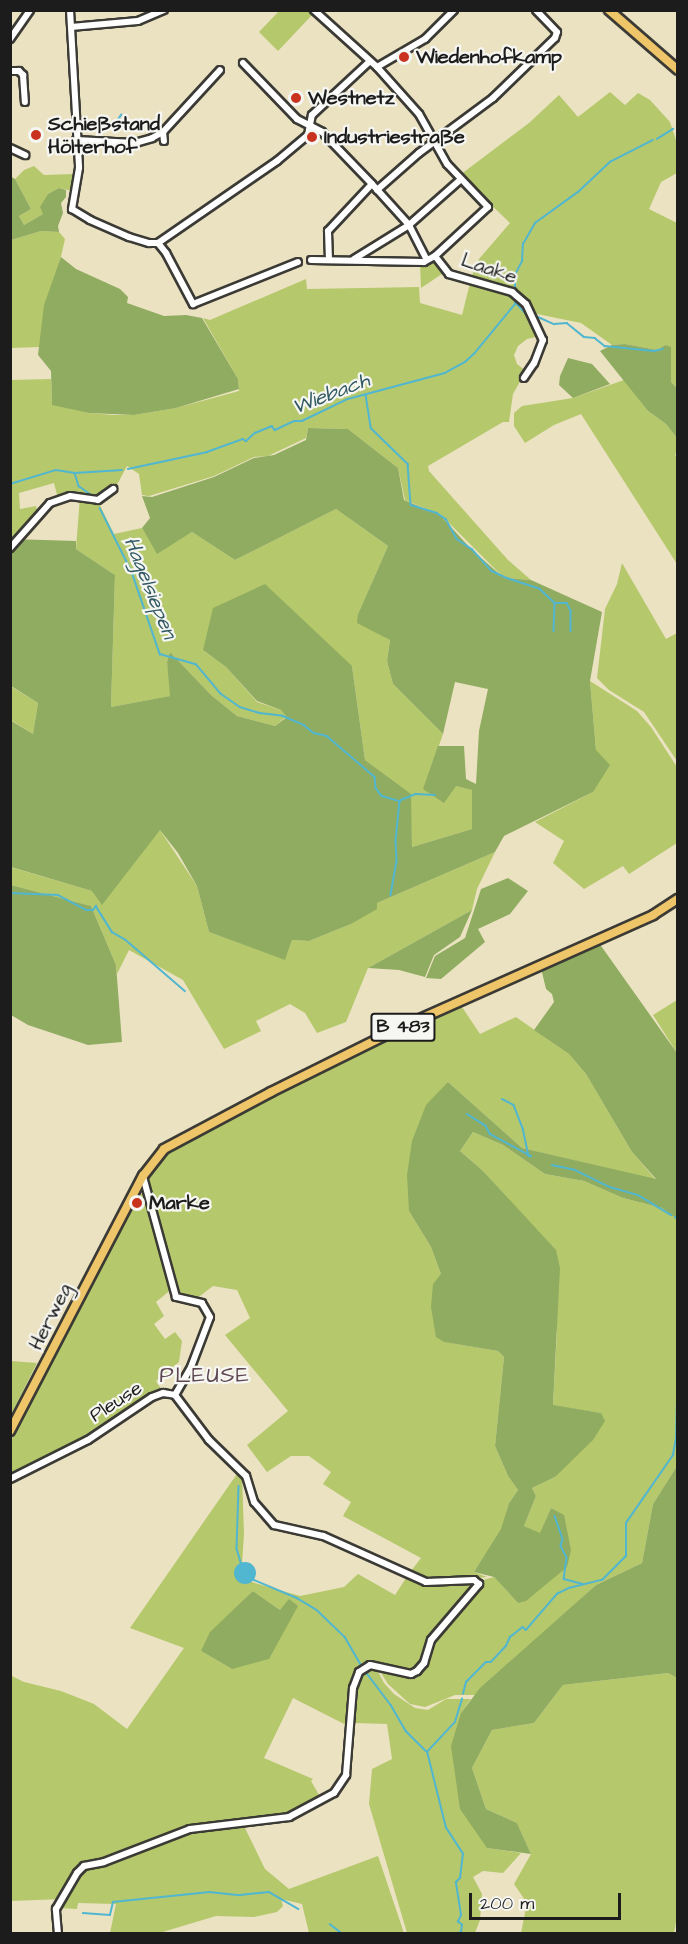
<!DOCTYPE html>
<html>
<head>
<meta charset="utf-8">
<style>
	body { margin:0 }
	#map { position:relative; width:688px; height:1944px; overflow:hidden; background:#ebe2c2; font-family:"Architects Daughter",sans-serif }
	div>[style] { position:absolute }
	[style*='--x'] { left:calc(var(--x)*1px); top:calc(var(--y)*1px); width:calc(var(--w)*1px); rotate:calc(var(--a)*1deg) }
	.green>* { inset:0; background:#b5c86c }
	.forest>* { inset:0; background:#90ac60 }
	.water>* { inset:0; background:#51b6d0 }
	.round { border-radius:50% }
	.stream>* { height:1.5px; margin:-0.75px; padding:0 0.75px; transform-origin:0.75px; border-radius:0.75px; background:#51b6d0 }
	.roads { filter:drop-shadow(2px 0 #3b3a35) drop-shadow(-2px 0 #3b3a35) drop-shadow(0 2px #3b3a35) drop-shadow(0 -2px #3b3a35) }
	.minor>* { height:6px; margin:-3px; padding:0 3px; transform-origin:3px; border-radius:3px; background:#fff }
	.major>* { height:8px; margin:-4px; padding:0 4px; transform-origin:4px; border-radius:4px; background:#eec569 }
	.dots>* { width:16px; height:16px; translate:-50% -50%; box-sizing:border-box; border:3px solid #f6f6f2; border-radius:50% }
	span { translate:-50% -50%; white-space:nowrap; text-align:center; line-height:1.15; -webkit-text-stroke:4.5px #f6f6f2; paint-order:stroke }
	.shield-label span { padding:2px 4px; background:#f6f6f2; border:2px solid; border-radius:4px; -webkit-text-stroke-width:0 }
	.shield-label { font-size:18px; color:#1c1c1c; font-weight:700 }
	.poi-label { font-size:20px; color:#1c1c1c; font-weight:700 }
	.left { translate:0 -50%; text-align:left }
	.street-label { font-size:20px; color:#1c1c1c }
	.water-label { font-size:21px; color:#315a64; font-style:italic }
	.quarter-label { font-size:22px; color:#5d464f; letter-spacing:1.5px }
	.frame { position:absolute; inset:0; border:12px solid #1c1c1c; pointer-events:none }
	.scale { position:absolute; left:469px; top:1893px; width:152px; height:27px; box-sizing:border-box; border:3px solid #1c1c1c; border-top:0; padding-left:8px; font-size:18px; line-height:21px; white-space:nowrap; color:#1c1c1c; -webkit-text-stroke:4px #f6f6f2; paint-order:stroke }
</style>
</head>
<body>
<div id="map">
	<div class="green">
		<div style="clip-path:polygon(279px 11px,309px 11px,313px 14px,278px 51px,259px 32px)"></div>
		<div style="clip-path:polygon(610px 92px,625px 105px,638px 93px,650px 100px,670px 122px,677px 143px,677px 173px,661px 182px,649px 209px,677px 223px,677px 388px,671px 382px,671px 356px,665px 345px,657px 350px,625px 344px,612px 345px,581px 323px,537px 314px,525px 299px,512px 291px,471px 278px,479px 259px,510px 223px,460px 175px,529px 123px,559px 95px,578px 117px)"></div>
		<div style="clip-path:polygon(34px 166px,44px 175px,74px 174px,72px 191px,59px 188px,48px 194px,43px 214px,24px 225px,19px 216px,31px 209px,15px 179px,24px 170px)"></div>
		<div style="clip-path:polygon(41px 231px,59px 232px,65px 239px,40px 347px,11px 348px,11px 240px)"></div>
		<div style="clip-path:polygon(432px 260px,437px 260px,445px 272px,421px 288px,420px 264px)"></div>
		<div style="clip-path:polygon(306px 279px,307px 289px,419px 287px,420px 303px,462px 315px,470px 283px,512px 293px,524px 304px,540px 336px,527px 339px,518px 346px,514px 355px,517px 364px,526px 371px,513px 394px,509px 422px,503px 422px,428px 466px,429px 471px,508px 560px,531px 580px,504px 578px,441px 515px,405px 500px,398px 468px,348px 429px,308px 428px,306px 438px,268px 456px,254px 457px,214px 476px,149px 496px,142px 495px,139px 474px,127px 466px,118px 483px,98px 501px,114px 534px,142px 528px,157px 553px,192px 532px,235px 560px,336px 509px,388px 546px,358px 614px,390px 640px,387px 661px,393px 684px,443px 734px,424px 789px,456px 786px,473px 790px,472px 829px,412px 847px,410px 794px,365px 760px,352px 666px,203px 650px,226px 667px,257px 702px,281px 710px,287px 716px,275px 726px,237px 716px,211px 695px,170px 652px,167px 662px,171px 696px,111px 707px,115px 575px,76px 549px,80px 496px,58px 499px,54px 483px,19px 493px,20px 509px,36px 506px,38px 513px,19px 539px,11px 539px,10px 380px,51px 379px,52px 404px,89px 413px,114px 415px,134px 415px,176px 408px,239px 391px,238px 379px,203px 318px,210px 320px)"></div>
		<div style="clip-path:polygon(624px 380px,648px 411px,666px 424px,677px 438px,677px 452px,675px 455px,678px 459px,677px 564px,581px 414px,554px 425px,525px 443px,514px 426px,514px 413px,522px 406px,573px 398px)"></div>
		<div style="clip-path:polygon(622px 563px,666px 639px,677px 633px,677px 761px,644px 712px,609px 690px,597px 678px,605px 609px,617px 584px)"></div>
		<div style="clip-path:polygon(590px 681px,637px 711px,651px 727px,677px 767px,677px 843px,629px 874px,623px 866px,584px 889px,553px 863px,564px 841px,535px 822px,593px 792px,596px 750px)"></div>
		<div style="clip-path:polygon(10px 686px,38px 703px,33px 734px,11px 720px)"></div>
		<div style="clip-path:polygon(160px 830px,197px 886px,209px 932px,285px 959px,292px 940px,309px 941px,351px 924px,377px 903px,495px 852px,477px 889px,472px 910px,368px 968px,346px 1022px,317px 1033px,305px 1013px,290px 1004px,256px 1021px,261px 1031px,224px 1049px,183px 980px,129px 950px,117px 974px,116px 965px,91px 906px,11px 885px,10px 867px,92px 891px)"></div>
		<div style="clip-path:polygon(677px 1000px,677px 1053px,653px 1015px)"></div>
		<div style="clip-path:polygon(460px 1004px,480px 1034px,516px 1017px,569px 1054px,586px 1074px,632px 1152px,656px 1180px,522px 1148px,448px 1082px,409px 1211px,431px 1247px,441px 1274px,445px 1342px,498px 1351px,504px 1357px,495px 1446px,508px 1476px,518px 1490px,509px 1503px,502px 1529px,474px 1572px,487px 1577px,438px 1582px,408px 1575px,421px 1558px,343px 1516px,351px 1502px,323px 1484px,331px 1472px,309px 1456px,291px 1456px,267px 1472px,247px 1445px,288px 1411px,225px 1335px,250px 1318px,237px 1290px,213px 1286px,196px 1299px,182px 1296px,174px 1288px,146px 1177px,162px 1156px,182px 1143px)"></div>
		<div style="clip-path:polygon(evenodd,473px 1132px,503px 1145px,545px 1174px,584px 1181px,623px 1198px,662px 1208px,677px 1219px,677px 1466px,653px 1504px,642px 1563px,596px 1585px,475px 1695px,455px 1695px,425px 1707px,410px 1704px,388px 1684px,378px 1668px,369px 1665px,359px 1669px,348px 1726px,293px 1698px,264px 1758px,313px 1779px,311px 1781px,322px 1800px,288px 1816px,189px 1829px,116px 1857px,86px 1865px,63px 1899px,11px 1901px,10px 1675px,24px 1682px,61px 1691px,94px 1704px,127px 1729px,184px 1648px,130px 1628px,239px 1471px,242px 1475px,244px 1534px,241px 1579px,300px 1596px,344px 1587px,358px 1574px,395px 1595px,406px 1578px,429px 1584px,479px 1580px,429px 1640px,416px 1668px,424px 1670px,433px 1641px,483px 1580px,494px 1577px,518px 1603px,564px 1516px,551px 1508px,540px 1534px,524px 1526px,536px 1496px,532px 1488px,555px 1477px,601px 1413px,553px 1406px,557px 1332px,512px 1204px,482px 1170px,460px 1151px,473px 1132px,253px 1591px,280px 1610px,232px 1669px,201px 1651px,253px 1591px)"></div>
		<div style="clip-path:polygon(146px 1187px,173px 1288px,156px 1302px,164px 1316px,154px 1324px,165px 1339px,175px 1332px,182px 1341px,179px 1362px,156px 1381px,163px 1392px,87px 1439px,11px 1477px,10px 1443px,125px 1218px)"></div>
		<div style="clip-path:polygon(11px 1361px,37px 1363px,11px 1415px,10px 1361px)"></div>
		<div style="clip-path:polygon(370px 1666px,376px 1668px,384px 1683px,394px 1694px,415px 1708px,428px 1710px,446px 1699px,471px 1699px,461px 1713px,487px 1848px,521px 1853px,503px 1873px,483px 1871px,473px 1877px,482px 1894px,480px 1920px,475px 1933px,407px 1933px,369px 1804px,372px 1769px,392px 1759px,387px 1724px,355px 1723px,352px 1710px,353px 1690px,361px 1674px)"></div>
		<div style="clip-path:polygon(668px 1673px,677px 1678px,678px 1911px,674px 1933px,521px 1933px,527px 1903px,514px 1884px,531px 1854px,517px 1823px,486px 1809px,472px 1768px,492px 1730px,534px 1723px,563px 1685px)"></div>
		<div style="clip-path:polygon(242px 1822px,265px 1869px,289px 1889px,378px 1856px,404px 1933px,309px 1933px,302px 1904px,281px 1899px,283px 1906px,277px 1912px,254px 1917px,216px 1916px,156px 1934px,110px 1933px,116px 1904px,78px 1903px,77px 1909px,59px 1908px,88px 1867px,190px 1830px)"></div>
	</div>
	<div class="forest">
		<div style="clip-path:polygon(10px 176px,15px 179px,31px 209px,19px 216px,24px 225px,43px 214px,40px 207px,48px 194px,59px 188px,66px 190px,66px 197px,61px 203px,63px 213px,58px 226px,59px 232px,41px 231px,11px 240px)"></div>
		<div style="clip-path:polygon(61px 257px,76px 269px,120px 289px,128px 297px,127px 303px,164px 316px,186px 315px,202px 318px,238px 379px,239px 389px,176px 408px,134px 415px,89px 413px,52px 405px,51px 371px,38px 355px,44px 305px)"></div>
		<div style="clip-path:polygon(625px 344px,657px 350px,665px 345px,671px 347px,671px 382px,677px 388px,677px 438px,666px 424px,648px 411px,600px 351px,612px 345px)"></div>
		<div style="clip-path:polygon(568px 358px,592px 364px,610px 384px,573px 398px,559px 385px,560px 376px)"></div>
		<div style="clip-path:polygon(308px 428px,348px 429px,398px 468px,404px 500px,440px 515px,472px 550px,504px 578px,531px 580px,602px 612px,590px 681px,596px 750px,610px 765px,593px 792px,504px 836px,495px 852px,377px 903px,377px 909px,351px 924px,309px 941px,292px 940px,285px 960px,209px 932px,197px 886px,178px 853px,160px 830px,102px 905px,92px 891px,11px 867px,10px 720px,33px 734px,38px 703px,11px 686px,11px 539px,76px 541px,76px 549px,115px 575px,111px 707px,170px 696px,167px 662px,170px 652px,211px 695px,237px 716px,275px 726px,287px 717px,281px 710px,257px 701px,226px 667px,203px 650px,213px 608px,265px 584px,352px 666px,365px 760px,411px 794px,412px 847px,472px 829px,472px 790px,456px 786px,444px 803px,423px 789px,438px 746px,464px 746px,466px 779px,476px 784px,479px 731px,488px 689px,455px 682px,443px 734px,393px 684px,387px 661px,390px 640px,357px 623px,358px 614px,388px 546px,336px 509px,235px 560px,192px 532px,157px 554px,142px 528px,150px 518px,142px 496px,152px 497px,214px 477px,254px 458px,274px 455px,306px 440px)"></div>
		<div style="clip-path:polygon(508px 878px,528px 891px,510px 914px,478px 929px,485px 942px,441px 979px,426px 978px,435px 956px,465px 938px,481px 889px)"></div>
		<div style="clip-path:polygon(11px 885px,91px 906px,116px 965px,122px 1042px,88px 1045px,28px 1025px,11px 1015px)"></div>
		<div style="clip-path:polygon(472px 910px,460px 937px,434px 955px,425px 977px,399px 970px,368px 968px)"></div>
		<div style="clip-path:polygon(599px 943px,677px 1053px,677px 1219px,662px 1208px,623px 1198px,584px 1181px,545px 1174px,503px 1145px,473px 1132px,460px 1151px,482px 1170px,556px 1250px,560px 1268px,553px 1405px,601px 1413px,605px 1421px,593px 1440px,555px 1477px,532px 1488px,536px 1496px,524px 1526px,540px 1533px,551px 1508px,564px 1515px,571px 1550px,567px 1567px,526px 1601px,518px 1603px,494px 1577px,474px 1572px,501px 1529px,509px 1503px,518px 1490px,508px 1476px,495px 1446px,504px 1357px,498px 1351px,444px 1342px,436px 1337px,431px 1307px,433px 1284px,441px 1274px,431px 1247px,409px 1211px,407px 1175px,412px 1141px,426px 1105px,448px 1082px,522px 1148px,656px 1179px,632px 1152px,586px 1074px,569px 1054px,534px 1030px,554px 1002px,552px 994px,546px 989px,541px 968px)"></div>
		<div style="clip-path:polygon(677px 1466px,677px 1678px,668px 1673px,563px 1685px,534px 1723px,492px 1730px,472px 1768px,486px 1809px,517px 1823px,531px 1854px,487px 1848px,460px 1809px,451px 1746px,461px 1713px,480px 1688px,596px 1585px,642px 1563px,653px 1504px)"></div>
		<div style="clip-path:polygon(253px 1591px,280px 1610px,289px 1599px,298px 1606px,269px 1659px,232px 1669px,201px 1651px,210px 1632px)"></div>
	</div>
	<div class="water">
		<div class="round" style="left:234px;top:1562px;width:22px;height:22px"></div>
	</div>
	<div class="stream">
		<div style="--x:115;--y:124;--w:11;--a:-56"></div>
		<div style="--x:657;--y:139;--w:19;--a:-32"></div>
		<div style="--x:515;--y:291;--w:16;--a:-90"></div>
		<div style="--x:515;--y:275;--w:16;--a:-63"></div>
		<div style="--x:522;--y:261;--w:17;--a:-87"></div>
		<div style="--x:523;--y:244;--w:24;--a:-60"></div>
		<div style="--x:535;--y:223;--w:53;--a:-35.8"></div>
		<div style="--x:578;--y:192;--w:44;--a:-43.2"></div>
		<div style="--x:610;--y:162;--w:48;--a:-27.1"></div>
		<div style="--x:516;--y:303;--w:21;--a:47"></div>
		<div style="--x:536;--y:316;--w:20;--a:24"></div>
		<div style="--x:554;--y:324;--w:13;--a:-4"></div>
		<div style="--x:567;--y:323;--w:22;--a:39"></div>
		<div style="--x:584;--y:337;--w:11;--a:5"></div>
		<div style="--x:595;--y:338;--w:13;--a:39"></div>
		<div style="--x:605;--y:346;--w:49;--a:5.8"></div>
		<div style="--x:654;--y:351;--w:9;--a:-13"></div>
		<div style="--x:366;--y:395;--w:33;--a:81"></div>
		<div style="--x:371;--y:428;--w:52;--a:44.2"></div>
		<div style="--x:408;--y:464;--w:41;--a:85.8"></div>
		<div style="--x:411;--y:505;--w:27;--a:17"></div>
		<div style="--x:437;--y:513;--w:11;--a:34"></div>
		<div style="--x:446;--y:519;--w:23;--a:61"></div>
		<div style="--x:457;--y:539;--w:18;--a:34"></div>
		<div style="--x:472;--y:549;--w:30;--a:48"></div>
		<div style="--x:492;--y:571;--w:17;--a:25"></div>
		<div style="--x:507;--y:578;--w:35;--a:18"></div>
		<div style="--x:540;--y:589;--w:21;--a:43"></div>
		<div style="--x:555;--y:603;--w:28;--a:92"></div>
		<div style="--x:128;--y:469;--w:81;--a:-12.1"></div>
		<div style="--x:207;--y:452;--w:38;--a:-20"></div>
		<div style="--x:243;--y:439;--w:4;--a:34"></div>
		<div style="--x:246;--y:441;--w:12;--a:-42"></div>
		<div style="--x:255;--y:433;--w:18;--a:-22"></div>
		<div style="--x:272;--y:426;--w:5;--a:53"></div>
		<div style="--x:275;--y:430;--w:21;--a:-25"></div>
		<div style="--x:294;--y:421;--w:8;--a:0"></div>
		<div style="--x:302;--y:421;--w:51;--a:-25.6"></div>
		<div style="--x:348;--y:399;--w:100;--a:-15"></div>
		<div style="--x:445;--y:373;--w:23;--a:-29"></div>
		<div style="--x:465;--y:362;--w:12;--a:-42"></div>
		<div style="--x:474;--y:354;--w:65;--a:-50.6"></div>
		<div style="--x:515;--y:304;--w:7;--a:-82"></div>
		<div style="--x:75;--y:473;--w:14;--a:73"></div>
		<div style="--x:79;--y:486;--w:17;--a:36"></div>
		<div style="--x:10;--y:484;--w:48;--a:-16.9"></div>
		<div style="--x:56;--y:470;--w:19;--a:9"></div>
		<div style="--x:75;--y:473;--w:47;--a:-3.7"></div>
		<div style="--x:100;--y:508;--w:72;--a:63.4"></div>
		<div style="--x:132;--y:572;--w:87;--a:71.1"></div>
		<div style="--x:160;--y:654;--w:37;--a:16"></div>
		<div style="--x:196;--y:664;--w:38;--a:50"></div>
		<div style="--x:220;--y:693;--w:24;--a:35"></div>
		<div style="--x:240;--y:707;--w:21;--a:17"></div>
		<div style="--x:260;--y:713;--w:23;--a:7"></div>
		<div style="--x:283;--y:716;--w:23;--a:23"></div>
		<div style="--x:304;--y:725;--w:13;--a:39"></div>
		<div style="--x:314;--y:733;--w:13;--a:13"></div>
		<div style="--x:327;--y:736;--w:63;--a:40.5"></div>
		<div style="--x:375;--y:777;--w:11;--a:85"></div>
		<div style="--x:376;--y:788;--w:10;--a:53"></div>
		<div style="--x:382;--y:796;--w:19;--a:16"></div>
		<div style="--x:400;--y:801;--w:40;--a:95.7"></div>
		<div style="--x:396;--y:841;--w:20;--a:87"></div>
		<div style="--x:397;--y:861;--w:35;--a:100"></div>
		<div style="--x:555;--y:603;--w:12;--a:0"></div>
		<div style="--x:567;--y:603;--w:9;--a:63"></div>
		<div style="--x:571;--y:611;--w:20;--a:90"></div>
		<div style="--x:401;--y:800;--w:16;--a:-22"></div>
		<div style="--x:416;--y:794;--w:19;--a:3"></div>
		<div style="--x:10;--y:893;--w:48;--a:2.4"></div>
		<div style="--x:58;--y:895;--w:32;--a:28"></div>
		<div style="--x:86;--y:910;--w:7;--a:0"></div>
		<div style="--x:93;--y:910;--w:5;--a:-53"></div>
		<div style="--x:96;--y:906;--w:31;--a:58"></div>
		<div style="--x:112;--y:932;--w:16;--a:30"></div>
		<div style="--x:126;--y:940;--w:78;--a:40.8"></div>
		<div style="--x:502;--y:1099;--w:13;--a:27"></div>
		<div style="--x:514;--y:1105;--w:25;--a:69"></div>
		<div style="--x:523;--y:1128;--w:29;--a:78"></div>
		<div style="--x:467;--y:1114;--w:22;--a:32"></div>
		<div style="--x:486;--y:1126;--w:9;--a:63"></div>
		<div style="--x:490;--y:1134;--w:47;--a:28.2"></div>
		<div style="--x:552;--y:1165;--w:24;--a:12"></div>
		<div style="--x:575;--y:1170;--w:39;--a:26"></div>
		<div style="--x:610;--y:1187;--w:29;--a:16"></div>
		<div style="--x:638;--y:1195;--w:39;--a:31"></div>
		<div style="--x:675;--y:1217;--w:4;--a:34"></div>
		<div style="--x:239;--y:1486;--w:63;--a:91.8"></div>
		<div style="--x:237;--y:1549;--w:14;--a:73"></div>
		<div style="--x:555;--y:1516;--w:24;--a:71"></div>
		<div style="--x:563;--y:1539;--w:7;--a:106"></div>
		<div style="--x:561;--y:1546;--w:13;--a:63"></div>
		<div style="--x:567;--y:1558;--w:21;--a:98"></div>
		<div style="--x:564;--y:1579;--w:20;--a:15"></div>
		<div style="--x:252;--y:1579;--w:49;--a:22.9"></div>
		<div style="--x:297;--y:1598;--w:23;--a:31"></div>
		<div style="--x:317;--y:1610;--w:39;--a:44"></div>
		<div style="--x:345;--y:1637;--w:34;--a:60"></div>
		<div style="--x:366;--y:1672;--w:41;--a:52.9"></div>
		<div style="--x:391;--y:1705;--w:30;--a:60"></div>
		<div style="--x:406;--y:1731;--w:28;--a:45"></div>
		<div style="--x:463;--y:1694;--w:12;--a:-76"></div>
		<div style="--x:466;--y:1682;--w:28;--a:-45"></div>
		<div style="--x:486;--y:1662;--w:5;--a:0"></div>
		<div style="--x:491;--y:1662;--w:22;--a:-47"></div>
		<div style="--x:506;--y:1646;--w:10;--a:-66"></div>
		<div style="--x:510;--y:1637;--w:16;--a:-38"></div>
		<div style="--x:523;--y:1627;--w:4;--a:45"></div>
		<div style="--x:526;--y:1630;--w:48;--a:-49.3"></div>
		<div style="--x:557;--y:1594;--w:13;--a:-27"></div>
		<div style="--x:569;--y:1588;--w:34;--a:-14"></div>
		<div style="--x:602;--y:1580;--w:34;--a:-45"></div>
		<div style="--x:626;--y:1556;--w:33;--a:-90"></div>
		<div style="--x:626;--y:1523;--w:83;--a:-55.3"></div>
		<div style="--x:673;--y:1455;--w:17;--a:-80"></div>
		<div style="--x:676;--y:1438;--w:74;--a:-88.5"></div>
		<div style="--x:83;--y:1913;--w:27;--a:4"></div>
		<div style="--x:110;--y:1915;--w:13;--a:-77"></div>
		<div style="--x:113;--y:1902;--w:97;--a:-5.9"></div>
		<div style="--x:209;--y:1892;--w:31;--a:6"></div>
		<div style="--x:240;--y:1895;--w:29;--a:-6"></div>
		<div style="--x:269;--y:1892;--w:34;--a:30"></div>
		<div style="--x:330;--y:1924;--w:16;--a:38"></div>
		<div style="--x:456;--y:1934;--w:5;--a:-22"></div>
		<div style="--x:461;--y:1932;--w:7;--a:-82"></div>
		<div style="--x:462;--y:1925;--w:5;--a:-143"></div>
		<div style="--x:458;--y:1922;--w:8;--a:-67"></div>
		<div style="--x:461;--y:1915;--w:33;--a:-99"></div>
		<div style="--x:456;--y:1882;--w:6;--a:-45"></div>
		<div style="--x:460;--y:1878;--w:24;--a:-83"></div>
		<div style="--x:463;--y:1854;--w:31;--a:-123"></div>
		<div style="--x:446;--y:1828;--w:78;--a:-104"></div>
		<div style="--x:427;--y:1752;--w:41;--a:-47"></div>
		<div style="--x:455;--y:1722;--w:24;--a:-73"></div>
	</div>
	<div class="roads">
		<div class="minor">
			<div style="--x:70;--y:10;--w:158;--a:86.7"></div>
			<div style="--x:79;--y:168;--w:42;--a:99.7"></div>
			<div style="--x:72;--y:209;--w:21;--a:31"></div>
			<div style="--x:90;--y:220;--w:43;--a:23.6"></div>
			<div style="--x:129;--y:237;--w:21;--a:17"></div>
			<div style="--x:149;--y:243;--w:9;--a:0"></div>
			<div style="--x:71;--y:27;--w:67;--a:-5.1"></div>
			<div style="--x:138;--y:21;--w:28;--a:-23"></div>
			<div style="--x:10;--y:39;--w:35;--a:-55"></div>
			<div style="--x:243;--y:63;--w:78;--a:46"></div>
			<div style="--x:297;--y:119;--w:28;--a:27"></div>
			<div style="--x:322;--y:132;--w:72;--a:46.1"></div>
			<div style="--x:372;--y:184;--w:55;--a:47.9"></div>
			<div style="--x:409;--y:225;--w:39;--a:63"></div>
			<div style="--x:377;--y:67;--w:56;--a:-30.3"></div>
			<div style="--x:425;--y:39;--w:41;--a:-45"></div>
			<div style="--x:10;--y:71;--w:9;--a:0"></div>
			<div style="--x:19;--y:71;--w:6;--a:45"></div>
			<div style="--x:23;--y:75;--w:27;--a:86"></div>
			<div style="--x:163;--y:132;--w:9;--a:84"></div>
			<div style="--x:76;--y:140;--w:59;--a:2.9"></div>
			<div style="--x:135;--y:143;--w:18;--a:-16"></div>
			<div style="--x:152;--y:138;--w:13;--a:-29"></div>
			<div style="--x:163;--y:132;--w:84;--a:-47.4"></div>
			<div style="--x:10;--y:148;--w:17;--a:25"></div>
			<div style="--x:377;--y:190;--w:56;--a:-41.4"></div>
			<div style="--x:419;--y:153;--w:92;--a:-36.6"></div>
			<div style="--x:493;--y:98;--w:86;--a:-44.1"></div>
			<div style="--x:555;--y:38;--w:6;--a:-72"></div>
			<div style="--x:557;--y:32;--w:30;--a:-134"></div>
			<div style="--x:158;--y:243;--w:145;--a:-34.6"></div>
			<div style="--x:277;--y:161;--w:40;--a:-40"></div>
			<div style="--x:308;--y:135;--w:20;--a:-79"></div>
			<div style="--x:312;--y:115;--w:78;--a:-42.9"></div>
			<div style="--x:158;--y:243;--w:13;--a:51"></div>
			<div style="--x:166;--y:253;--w:58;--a:62.1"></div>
			<div style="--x:193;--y:304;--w:113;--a:-21.8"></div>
			<div style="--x:435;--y:256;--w:23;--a:52"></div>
			<div style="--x:449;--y:274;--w:66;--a:15.9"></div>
			<div style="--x:512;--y:292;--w:18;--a:41"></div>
			<div style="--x:526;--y:304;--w:40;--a:65"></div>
			<div style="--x:543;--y:340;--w:25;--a:111"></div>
			<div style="--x:534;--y:363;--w:18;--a:124"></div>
			<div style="--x:354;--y:259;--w:65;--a:-31.7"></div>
			<div style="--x:409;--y:225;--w:68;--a:-41.4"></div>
			<div style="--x:311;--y:260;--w:113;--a:1"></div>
			<div style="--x:424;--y:262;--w:13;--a:-29"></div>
			<div style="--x:435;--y:256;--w:72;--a:-42.8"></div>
			<div style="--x:488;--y:207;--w:59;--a:-133.6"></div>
			<div style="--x:447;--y:164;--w:57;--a:-119.2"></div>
			<div style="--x:419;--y:114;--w:63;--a:-131.8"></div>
			<div style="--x:377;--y:67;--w:85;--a:-137.9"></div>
			<div style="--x:329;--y:260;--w:29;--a:-92"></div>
			<div style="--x:328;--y:231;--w:64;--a:-46.9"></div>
			<div style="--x:10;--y:548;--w:60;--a:-48.4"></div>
			<div style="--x:50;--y:503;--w:21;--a:-19"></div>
			<div style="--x:70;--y:496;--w:28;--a:8"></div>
			<div style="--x:98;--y:500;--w:19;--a:-36"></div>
			<div style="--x:10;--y:1479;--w:87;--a:-26.6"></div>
			<div style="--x:88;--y:1440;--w:77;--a:-33.9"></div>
			<div style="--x:152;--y:1397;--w:12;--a:-20"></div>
			<div style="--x:163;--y:1393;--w:12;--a:9"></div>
			<div style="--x:175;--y:1395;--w:32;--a:-60"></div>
			<div style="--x:191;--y:1367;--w:53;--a:-69.2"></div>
			<div style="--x:210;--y:1317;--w:16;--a:-120"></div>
			<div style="--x:202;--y:1303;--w:27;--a:-167"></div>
			<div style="--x:176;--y:1297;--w:125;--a:-105.3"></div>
			<div style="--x:58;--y:1934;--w:25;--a:-95"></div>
			<div style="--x:56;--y:1909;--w:42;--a:-59.7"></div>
			<div style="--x:77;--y:1873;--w:10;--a:-45"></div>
			<div style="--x:84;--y:1866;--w:20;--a:-11"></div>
			<div style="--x:104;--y:1862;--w:92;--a:-21"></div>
			<div style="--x:190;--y:1829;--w:100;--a:-6.9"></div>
			<div style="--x:289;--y:1817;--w:51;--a:-28.1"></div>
			<div style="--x:334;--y:1793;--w:22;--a:-56"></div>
			<div style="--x:346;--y:1775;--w:87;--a:-85.4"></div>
			<div style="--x:353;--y:1688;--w:17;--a:-69"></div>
			<div style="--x:359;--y:1672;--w:13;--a:-32"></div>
			<div style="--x:370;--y:1665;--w:42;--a:12.4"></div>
			<div style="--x:411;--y:1674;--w:7;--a:-27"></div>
			<div style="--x:417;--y:1671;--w:11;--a:-49"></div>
			<div style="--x:424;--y:1663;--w:24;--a:-73"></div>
			<div style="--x:431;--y:1640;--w:74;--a:-49.4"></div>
			<div style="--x:479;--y:1584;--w:6;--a:-141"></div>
			<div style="--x:474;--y:1580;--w:48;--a:177.6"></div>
			<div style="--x:426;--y:1582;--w:113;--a:-155.9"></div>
			<div style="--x:323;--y:1536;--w:50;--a:-167.3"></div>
			<div style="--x:274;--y:1525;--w:30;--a:-131"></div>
			<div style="--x:254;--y:1502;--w:27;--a:-107"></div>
			<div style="--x:246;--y:1476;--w:52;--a:-135.8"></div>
			<div style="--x:209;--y:1440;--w:56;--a:-127.1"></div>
		</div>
		<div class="major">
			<div style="--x:609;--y:10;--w:91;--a:41"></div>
			<div style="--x:10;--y:1431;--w:288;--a:-62.5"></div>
			<div style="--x:143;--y:1176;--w:34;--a:-52"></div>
			<div style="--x:164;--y:1149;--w:121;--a:-28"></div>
			<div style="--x:271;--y:1092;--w:146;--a:-26.4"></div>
			<div style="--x:402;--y:1027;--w:275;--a:-24"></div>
			<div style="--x:653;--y:915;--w:30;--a:-33"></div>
		</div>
	</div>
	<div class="dots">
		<div style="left:404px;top:57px;background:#c8321e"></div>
		<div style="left:296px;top:98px;background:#c8321e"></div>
		<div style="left:36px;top:135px;background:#c8321e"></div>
		<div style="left:312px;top:137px;background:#c8321e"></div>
		<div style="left:137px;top:1203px;background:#c8321e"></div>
	</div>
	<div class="shield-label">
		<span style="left:403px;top:1027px">B 483</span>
	</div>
	<div class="poi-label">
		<span class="left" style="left:416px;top:57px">Wiedenhofkamp</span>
		<span class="left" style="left:308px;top:98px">Westnetz</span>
		<span class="left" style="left:48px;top:136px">Schießstand<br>Hölterhof</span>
		<span class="left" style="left:324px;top:137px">Industriestraße</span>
		<span class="left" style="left:149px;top:1203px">Marke</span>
	</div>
	<div class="street-label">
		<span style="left:489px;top:269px;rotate:19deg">Laake</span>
		<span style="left:51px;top:1317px;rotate:-63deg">Herweg</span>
		<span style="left:116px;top:1402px;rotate:-33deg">Pleuse</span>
	</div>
	<div class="water-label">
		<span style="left:331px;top:394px;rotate:-21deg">Wiebach</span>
		<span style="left:150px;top:588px;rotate:68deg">Hagelsiepen</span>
	</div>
	<div class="quarter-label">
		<span style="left:205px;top:1376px">PLEUSE</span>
	</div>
	<div class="frame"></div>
	<div class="scale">200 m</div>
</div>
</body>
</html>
